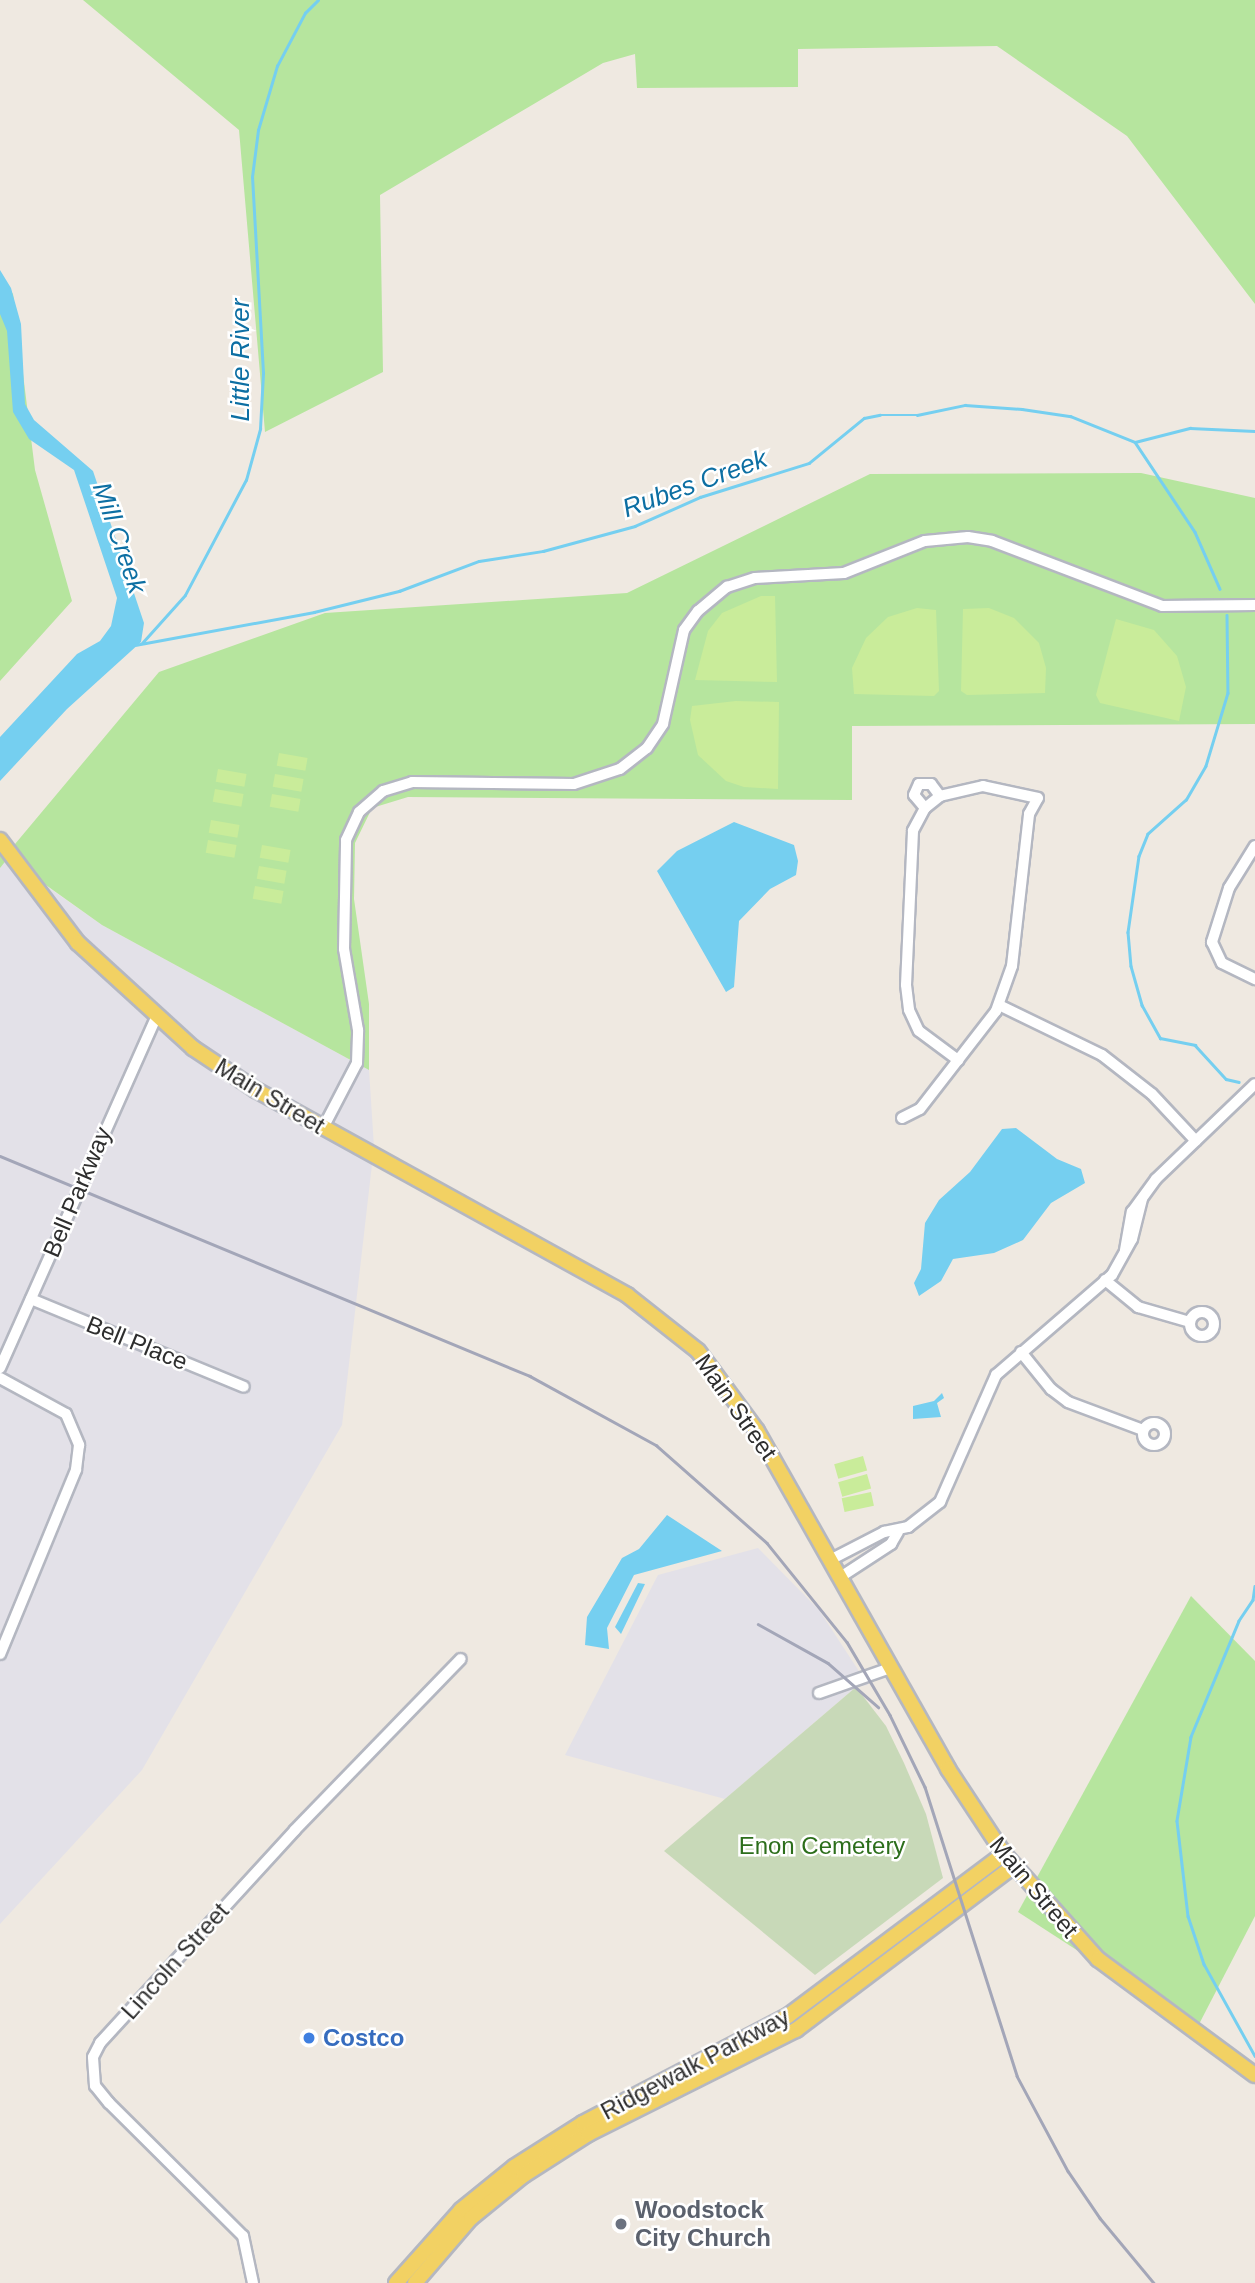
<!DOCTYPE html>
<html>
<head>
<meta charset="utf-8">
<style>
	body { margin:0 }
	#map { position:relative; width:1255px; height:2283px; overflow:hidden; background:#efe9e1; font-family:Helvetica,sans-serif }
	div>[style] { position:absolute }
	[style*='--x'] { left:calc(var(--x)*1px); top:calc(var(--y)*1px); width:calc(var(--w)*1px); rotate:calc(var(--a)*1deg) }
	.industrial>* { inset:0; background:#e3e1e8 }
	.green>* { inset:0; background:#b6e59e }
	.cemetery>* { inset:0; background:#c8d9b8 }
	.pitch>* { inset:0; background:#c9ec9a; transform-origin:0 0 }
	.water>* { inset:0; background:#75cff0 }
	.stream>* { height:2.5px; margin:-1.25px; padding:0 1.25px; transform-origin:1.25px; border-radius:1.25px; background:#75cff0 }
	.roads { filter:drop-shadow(2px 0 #b4b7c1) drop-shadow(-2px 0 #b4b7c1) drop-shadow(0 2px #b4b7c1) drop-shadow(0 -2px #b4b7c1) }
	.minor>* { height:10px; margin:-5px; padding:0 5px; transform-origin:5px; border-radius:5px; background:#fff }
	.minor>.ring { margin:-5px; padding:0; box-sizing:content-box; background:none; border:10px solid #fff; border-radius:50% }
	.major>* { height:14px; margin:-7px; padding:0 7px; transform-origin:7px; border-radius:7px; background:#f2d163 }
	.rail>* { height:2.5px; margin:-1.25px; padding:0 1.25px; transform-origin:1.25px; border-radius:1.25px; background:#a3a6b8 }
	.dots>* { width:19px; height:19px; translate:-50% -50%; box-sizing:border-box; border:4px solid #fff; border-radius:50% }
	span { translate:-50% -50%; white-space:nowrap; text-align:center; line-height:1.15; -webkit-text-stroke:5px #fff; paint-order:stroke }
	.street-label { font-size:24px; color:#2e2e2e }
	.park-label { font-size:24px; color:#2c6e1b }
	.shop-label { font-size:24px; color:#366cbe; font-weight:700 }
	.left { translate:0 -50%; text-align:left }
	.worship-label { font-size:24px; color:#5b616d; font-weight:700 }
	.water-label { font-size:26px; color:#0d6fa3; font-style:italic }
</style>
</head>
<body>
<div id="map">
	<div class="industrial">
		<div style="clip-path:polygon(5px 857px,102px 925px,369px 1070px,374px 1147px,342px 1425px,142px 1770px,0 1924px,0 868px)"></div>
		<div style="clip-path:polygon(758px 1548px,819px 1610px,868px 1685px,856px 1687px,725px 1799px,565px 1755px,658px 1575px)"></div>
	</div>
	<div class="green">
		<div style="clip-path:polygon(83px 0,1255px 0,1255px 304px,1127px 136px,997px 46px,798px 49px,798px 87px,637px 88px,635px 54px,603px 63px,380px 195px,383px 372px,265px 432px,239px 130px)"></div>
		<div style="clip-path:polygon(0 278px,13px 294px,35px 470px,72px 601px,0 681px)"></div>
		<div style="clip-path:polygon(1141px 473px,1255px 498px,1255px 724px,852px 726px,852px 800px,408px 797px,372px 808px,355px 843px,354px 899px,369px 1004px,369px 1070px,102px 925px,8px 858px,0 868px,0 849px,5px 856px,159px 672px,325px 613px,627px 593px,870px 474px)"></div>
		<div style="clip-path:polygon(1191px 1596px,1255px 1661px,1255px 1916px,1197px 2028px,1018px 1912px)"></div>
	</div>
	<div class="cemetery">
		<div style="clip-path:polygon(856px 1687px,886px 1726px,904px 1763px,926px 1814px,943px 1878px,815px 1975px,664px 1851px)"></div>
	</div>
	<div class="pitch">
		<div style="clip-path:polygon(761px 596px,775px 596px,777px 682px,695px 680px,708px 631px,722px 613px)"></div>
		<div style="clip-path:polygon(917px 608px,936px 610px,939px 691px,934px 696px,854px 694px,852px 668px,866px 638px,888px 617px)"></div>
		<div style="clip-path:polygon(989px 608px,1014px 618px,1039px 643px,1046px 668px,1045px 693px,967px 695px,961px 691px,963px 609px)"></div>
		<div style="clip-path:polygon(1116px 619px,1154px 630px,1177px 656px,1186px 687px,1179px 721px,1100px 703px,1096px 695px)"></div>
		<div style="clip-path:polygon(736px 701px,779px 702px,778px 789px,744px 787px,726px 781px,698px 755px,690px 720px,692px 706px)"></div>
		<div style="left:279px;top:753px;width:29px;height:13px;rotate:10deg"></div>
		<div style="left:218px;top:769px;width:29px;height:13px;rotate:10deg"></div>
		<div style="left:275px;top:774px;width:29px;height:13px;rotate:10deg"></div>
		<div style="left:215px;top:789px;width:29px;height:13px;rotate:10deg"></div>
		<div style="left:272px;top:794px;width:29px;height:13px;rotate:10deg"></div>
		<div style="left:211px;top:820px;width:29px;height:13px;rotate:10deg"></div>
		<div style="left:208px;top:840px;width:29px;height:13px;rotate:10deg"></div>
		<div style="left:262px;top:845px;width:29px;height:13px;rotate:10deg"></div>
		<div style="left:259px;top:866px;width:28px;height:13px;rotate:10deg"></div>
		<div style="left:255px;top:886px;width:29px;height:13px;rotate:10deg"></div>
		<div style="left:863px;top:1456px;width:15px;height:30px;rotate:74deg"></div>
		<div style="left:867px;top:1474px;width:15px;height:30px;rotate:74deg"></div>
		<div style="left:871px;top:1492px;width:14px;height:30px;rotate:78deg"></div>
	</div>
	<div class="water">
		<div style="clip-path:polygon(0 270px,11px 288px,21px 324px,25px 404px,34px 420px,93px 471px,144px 623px,141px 642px,67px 709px,0 781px,0 737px,77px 654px,100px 641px,111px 626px,117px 598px,74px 470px,29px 439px,13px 412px,7px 331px,0 314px)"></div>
		<div style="clip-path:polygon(734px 822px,794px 845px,798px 861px,796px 875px,770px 889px,739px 921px,734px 987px,726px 992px,657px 871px,677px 851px)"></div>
		<div style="clip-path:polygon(1016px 1128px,1057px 1159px,1081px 1169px,1085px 1183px,1051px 1203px,1023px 1240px,994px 1253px,953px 1259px,941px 1281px,919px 1296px,914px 1283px,921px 1269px,925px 1223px,939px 1200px,970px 1172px,1002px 1129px)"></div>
		<div style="clip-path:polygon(942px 1393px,944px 1398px,937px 1403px,941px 1417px,913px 1419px,913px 1406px,934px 1401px)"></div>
		<div style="clip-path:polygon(667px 1515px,722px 1551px,634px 1575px,607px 1628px,609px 1649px,585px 1645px,587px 1617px,622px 1558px,639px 1549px)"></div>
		<div style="clip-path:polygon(638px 1583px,645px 1584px,621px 1634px,615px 1627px)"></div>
	</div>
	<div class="stream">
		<div style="--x:1135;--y:442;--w:108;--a:56.3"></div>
		<div style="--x:1195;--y:532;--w:62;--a:66.3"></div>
		<div style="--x:1227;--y:615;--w:78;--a:89.3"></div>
		<div style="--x:1228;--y:693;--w:76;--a:106.8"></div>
		<div style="--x:1206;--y:766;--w:39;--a:120"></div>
		<div style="--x:1186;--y:800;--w:51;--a:138.2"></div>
		<div style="--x:1148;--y:834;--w:24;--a:112"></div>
		<div style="--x:1139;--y:856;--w:77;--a:98.2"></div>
		<div style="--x:1128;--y:932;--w:34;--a:85"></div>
		<div style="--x:1131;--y:966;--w:41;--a:74.2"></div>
		<div style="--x:1142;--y:1005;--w:38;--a:61"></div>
		<div style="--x:1160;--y:1038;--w:36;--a:11"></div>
		<div style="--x:1195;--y:1045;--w:46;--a:47.6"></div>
		<div style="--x:1226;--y:1079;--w:13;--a:13"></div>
		<div style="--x:142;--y:643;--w:64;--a:-48.1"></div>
		<div style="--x:185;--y:595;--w:130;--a:-62.1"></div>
		<div style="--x:246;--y:480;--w:53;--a:-74.6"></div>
		<div style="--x:260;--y:429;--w:56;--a:-86.9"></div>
		<div style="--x:263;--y:373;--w:196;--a:-93.2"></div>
		<div style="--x:252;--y:177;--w:47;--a:-82.7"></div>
		<div style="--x:258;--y:130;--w:67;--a:-73.5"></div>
		<div style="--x:277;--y:66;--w:60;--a:-62.2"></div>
		<div style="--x:305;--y:13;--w:18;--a:-45"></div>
		<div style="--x:135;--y:645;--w:182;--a:-10.4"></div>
		<div style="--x:314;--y:612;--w:88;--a:-13.9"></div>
		<div style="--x:399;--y:591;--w:85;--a:-20.6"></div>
		<div style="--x:479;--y:561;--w:65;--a:-8.9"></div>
		<div style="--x:543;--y:551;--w:95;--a:-15.2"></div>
		<div style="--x:635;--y:526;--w:71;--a:-24"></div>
		<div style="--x:700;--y:497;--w:114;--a:-17.3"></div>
		<div style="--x:809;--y:463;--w:71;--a:-39.3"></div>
		<div style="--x:864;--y:418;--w:16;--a:-11"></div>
		<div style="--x:880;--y:415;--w:37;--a:0"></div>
		<div style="--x:917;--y:415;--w:49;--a:-11.8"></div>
		<div style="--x:965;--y:405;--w:57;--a:4"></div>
		<div style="--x:1022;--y:409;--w:49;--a:8.3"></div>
		<div style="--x:1070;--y:416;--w:70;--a:21.8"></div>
		<div style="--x:1135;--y:442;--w:57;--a:-14.3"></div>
		<div style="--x:1190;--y:428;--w:65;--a:2.6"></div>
		<div style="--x:1255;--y:1586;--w:14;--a:98"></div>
		<div style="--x:1253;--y:1600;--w:25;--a:124"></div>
		<div style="--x:1239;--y:1621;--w:126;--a:112.5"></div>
		<div style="--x:1191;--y:1737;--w:85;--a:99.5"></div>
		<div style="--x:1177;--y:1821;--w:96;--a:83.4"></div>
		<div style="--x:1188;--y:1916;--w:51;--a:71.6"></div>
		<div style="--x:1204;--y:1964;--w:105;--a:61"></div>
	</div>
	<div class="roads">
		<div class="minor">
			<div style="--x:925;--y:808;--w:17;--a:-130"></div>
			<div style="--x:914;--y:795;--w:12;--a:-66"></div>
			<div style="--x:919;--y:784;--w:12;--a:0"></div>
			<div style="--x:931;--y:784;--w:15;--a:53"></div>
			<div style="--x:1255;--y:846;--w:49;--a:121.8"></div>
			<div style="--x:1229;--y:888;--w:57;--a:107.5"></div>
			<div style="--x:1212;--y:942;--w:23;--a:65"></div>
			<div style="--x:1222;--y:963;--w:37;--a:26"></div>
			<div style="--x:999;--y:1005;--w:114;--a:25.9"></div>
			<div style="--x:1102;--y:1055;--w:63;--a:38"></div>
			<div style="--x:1152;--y:1094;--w:64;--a:46.9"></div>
			<div style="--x:902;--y:1118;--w:20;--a:-27"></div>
			<div style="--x:920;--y:1109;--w:124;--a:-52.2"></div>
			<div style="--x:996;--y:1011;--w:48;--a:-70.4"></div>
			<div style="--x:1012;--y:966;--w:153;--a:-83.6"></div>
			<div style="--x:1029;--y:814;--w:18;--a:-61"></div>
			<div style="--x:1038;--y:798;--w:56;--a:-167.7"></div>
			<div style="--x:983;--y:786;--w:44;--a:166.9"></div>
			<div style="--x:940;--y:796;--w:19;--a:141"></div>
			<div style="--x:925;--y:808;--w:26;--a:118"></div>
			<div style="--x:913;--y:831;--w:154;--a:92.6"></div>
			<div style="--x:906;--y:985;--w:25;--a:83"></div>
			<div style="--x:909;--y:1010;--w:23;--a:65"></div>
			<div style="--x:919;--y:1031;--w:49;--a:36.6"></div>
			<div style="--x:323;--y:1128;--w:73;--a:-62.4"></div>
			<div style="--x:357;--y:1063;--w:33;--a:-88"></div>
			<div style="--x:358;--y:1030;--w:82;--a:-99.8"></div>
			<div style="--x:344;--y:949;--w:109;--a:-88.9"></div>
			<div style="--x:346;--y:840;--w:31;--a:-65"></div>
			<div style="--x:359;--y:812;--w:32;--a:-41"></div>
			<div style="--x:383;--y:791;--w:30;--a:-17"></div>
			<div style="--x:412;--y:782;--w:162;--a:0.7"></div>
			<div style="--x:574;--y:784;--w:48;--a:-18.1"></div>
			<div style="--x:620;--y:769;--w:34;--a:-38"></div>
			<div style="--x:647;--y:748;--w:29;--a:-56"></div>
			<div style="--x:663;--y:724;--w:96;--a:-77.4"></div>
			<div style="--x:684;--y:630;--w:24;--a:-54"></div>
			<div style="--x:698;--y:611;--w:38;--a:-40"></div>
			<div style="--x:727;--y:587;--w:29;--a:-18"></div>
			<div style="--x:755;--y:578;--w:89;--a:-3.2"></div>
			<div style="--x:844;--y:573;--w:87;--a:-21.6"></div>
			<div style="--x:925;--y:541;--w:43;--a:-5.3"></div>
			<div style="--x:968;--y:537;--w:24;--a:9"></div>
			<div style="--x:992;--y:541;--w:182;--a:20.9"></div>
			<div style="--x:1162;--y:606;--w:93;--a:-0.6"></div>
			<div style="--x:1125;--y:1250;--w:39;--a:-80"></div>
			<div style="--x:1132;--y:1212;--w:41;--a:-54"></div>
			<div style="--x:1156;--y:1179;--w:137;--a:-43.8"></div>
			<div style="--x:1105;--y:1280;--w:43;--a:39.3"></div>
			<div style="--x:1138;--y:1307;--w:54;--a:16.1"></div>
			<div style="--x:31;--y:1299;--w:230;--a:22.4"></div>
			<div class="ring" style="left:1190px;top:1312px;width:14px;height:14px"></div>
			<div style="--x:1021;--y:1352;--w:48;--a:51"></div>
			<div style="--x:1051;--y:1389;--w:21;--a:37"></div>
			<div style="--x:1068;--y:1402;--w:80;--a:20.5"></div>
			<div style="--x:0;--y:1368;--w:384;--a:-66"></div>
			<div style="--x:0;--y:1378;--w:75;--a:28.6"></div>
			<div style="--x:66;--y:1414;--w:34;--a:67"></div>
			<div style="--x:79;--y:1445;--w:25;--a:97"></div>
			<div style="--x:76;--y:1470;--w:199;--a:112.4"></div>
			<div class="ring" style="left:1143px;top:1423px;width:12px;height:12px"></div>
			<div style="--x:832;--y:1559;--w:59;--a:-27.4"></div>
			<div style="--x:884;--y:1532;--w:25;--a:-12"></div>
			<div style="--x:908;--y:1527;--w:41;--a:-38"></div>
			<div style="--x:940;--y:1502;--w:139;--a:-66.2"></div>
			<div style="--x:996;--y:1375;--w:153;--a:-40.8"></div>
			<div style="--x:1112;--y:1275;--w:41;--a:-60.9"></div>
			<div style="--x:1132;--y:1239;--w:41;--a:-76"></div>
			<div style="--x:842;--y:1576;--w:59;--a:-33.1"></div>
			<div style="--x:891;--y:1544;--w:14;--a:-60"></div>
			<div style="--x:819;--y:1693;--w:75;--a:-19.4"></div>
			<div style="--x:253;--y:2283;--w:48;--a:-102"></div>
			<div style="--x:243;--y:2236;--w:189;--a:-135.2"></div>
			<div style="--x:109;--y:2103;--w:22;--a:-129"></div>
			<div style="--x:95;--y:2086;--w:29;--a:-94"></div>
			<div style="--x:93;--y:2057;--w:16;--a:-63"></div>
			<div style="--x:100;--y:2043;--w:289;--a:-47.5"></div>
			<div style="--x:295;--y:1830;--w:238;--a:-45.9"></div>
		</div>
		<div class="major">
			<div style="--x:0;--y:840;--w:129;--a:52.9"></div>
			<div style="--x:78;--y:943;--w:156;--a:42.4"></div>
			<div style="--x:193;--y:1048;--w:76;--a:33.7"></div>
			<div style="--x:256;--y:1090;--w:424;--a:28.9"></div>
			<div style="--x:627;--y:1295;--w:90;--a:38.3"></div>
			<div style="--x:698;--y:1351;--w:99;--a:53.6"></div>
			<div style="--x:757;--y:1431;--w:388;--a:60.5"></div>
			<div style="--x:948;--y:1769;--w:102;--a:56.6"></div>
			<div style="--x:1004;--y:1854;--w:141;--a:48.2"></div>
			<div style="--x:1098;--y:1959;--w:195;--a:36.5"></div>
			<div style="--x:396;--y:2283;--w:98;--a:-48.3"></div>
			<div style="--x:461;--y:2210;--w:68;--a:-39.1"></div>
			<div style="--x:514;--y:2167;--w:82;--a:-32.5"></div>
			<div style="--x:583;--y:2123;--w:231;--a:-27.6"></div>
			<div style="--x:788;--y:2016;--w:270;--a:-36.9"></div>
			<div style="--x:415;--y:2283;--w:86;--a:-49.3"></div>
			<div style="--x:471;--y:2218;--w:68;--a:-39.1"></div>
			<div style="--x:524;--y:2175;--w:76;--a:-32.6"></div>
			<div style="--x:588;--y:2134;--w:233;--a:-26.6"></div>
			<div style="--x:796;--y:2030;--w:273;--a:-37"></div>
		</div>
	</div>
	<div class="rail">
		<div style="--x:0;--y:1156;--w:574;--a:22.54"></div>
		<div style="--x:530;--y:1376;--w:144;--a:28.7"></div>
		<div style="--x:656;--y:1445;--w:148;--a:41.4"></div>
		<div style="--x:767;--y:1543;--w:127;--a:51.1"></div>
		<div style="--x:847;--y:1642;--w:85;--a:59.5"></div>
		<div style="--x:890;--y:1715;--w:80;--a:64.1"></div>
		<div style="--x:925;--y:1787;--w:303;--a:72.3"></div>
		<div style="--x:1017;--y:2076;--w:108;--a:61.8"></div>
		<div style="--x:1068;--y:2171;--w:57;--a:55.8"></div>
		<div style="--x:1100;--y:2218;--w:85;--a:50.3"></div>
		<div style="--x:758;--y:1624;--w:80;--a:29.1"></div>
		<div style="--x:828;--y:1663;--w:67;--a:41.3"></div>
	</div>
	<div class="dots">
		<div style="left:309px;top:2038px;background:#3f7fe0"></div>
		<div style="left:621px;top:2224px;background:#6b7280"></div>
	</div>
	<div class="street-label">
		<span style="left:270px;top:1096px;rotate:31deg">Main Street</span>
		<span style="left:77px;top:1192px;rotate:-67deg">Bell Parkway</span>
		<span style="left:137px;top:1343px;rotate:22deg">Bell Place</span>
		<span style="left:736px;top:1407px;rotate:55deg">Main Street</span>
		<span style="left:1034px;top:1887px;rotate:50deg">Main Street</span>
		<span style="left:175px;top:1961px;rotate:-48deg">Lincoln Street</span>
		<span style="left:695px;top:2064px;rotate:-28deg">Ridgewalk Parkway</span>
	</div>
	<div class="park-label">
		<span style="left:822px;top:1846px">Enon Cemetery</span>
	</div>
	<div class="shop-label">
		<span class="left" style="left:323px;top:2038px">Costco</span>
	</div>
	<div class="worship-label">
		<span class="left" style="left:635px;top:2224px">Woodstock<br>City Church</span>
	</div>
	<div class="water-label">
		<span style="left:241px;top:360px;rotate:-90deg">Little River</span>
		<span style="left:695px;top:484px;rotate:-20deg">Rubes Creek</span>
		<span style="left:119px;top:538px;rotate:71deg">Mill Creek</span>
	</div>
</div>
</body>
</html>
